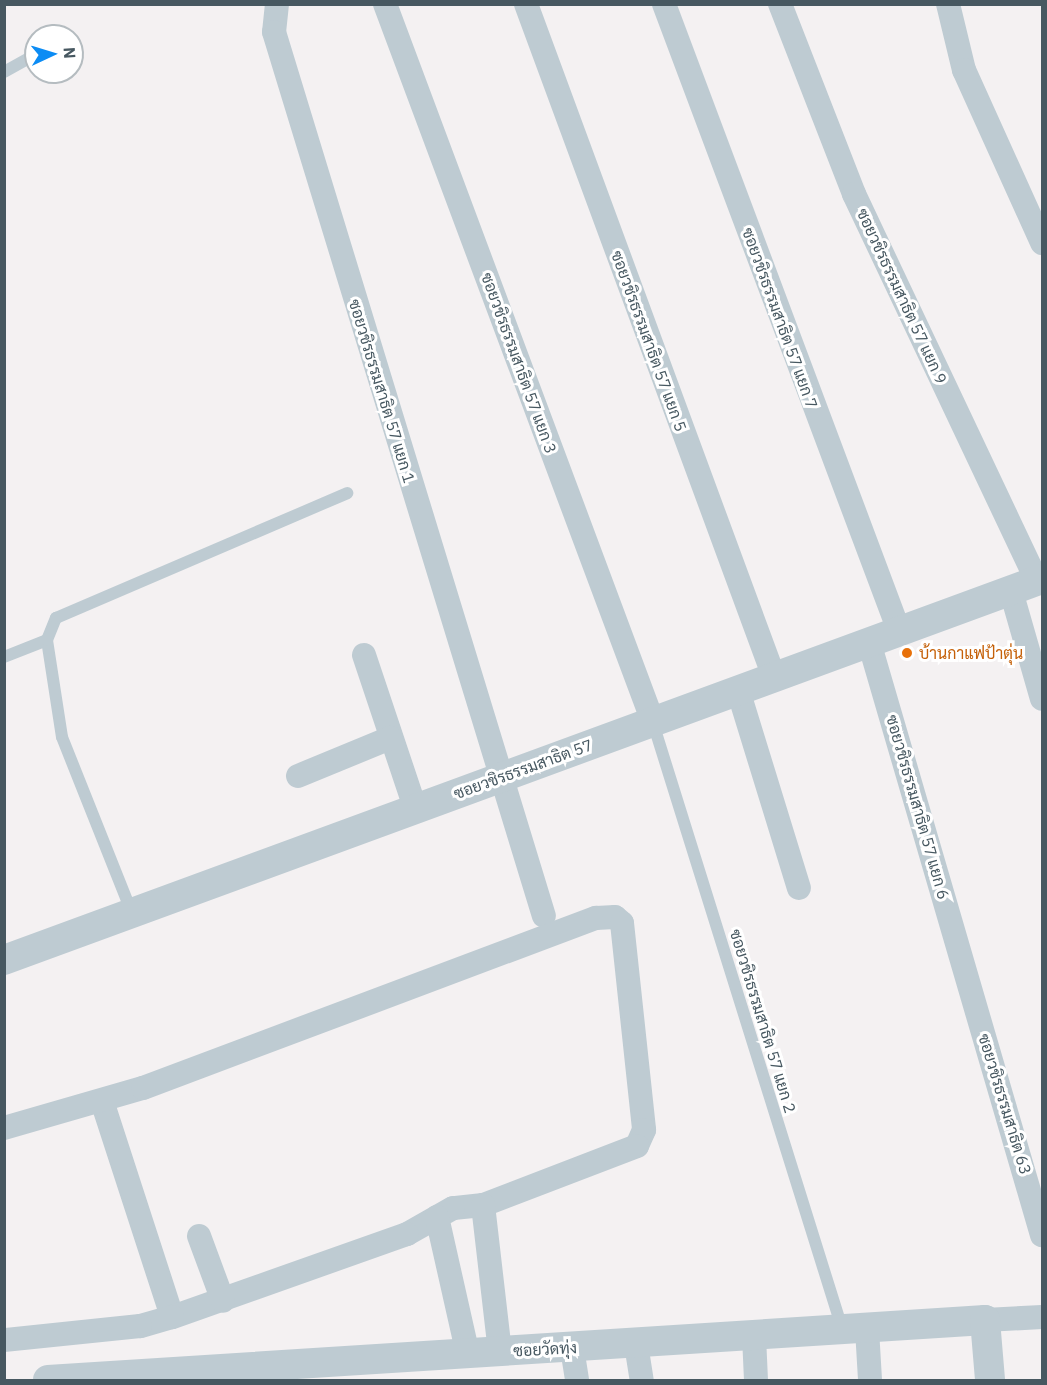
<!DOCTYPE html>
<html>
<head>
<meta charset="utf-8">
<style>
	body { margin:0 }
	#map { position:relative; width:1047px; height:1385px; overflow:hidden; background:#f4f1f2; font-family:"IBM Plex Sans",Sarabun,sans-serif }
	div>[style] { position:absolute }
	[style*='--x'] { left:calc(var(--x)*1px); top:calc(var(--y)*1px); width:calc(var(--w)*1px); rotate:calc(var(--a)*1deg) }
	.service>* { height:12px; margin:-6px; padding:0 6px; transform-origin:6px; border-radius:6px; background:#becbd2 }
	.minor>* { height:24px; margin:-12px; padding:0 12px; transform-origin:12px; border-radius:12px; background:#becbd2 }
	.tertiary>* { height:30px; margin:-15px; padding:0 15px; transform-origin:15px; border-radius:15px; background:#becbd2 }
	.dots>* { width:16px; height:16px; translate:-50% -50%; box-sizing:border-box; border:3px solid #fff; border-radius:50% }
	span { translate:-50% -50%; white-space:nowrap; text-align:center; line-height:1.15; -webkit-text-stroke:6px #fff; paint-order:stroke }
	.street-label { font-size:16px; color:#475861 }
	.food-label { font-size:16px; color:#c56008 }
	.left { translate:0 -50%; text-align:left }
	.frame { position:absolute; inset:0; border:6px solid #475861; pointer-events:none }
	.north { position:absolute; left:24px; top:24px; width:60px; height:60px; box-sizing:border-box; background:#fff; border:2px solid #b5bcc0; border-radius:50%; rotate:86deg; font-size:16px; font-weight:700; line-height:24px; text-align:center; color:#475861 }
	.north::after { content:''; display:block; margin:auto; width:21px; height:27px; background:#0c8cf4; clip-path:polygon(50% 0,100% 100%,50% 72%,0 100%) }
</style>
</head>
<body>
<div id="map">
	<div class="service">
		<div style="--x:4;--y:72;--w:37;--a:-29"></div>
		<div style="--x:4;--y:657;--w:46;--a:-21.6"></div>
		<div style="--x:653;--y:723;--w:634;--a:72.65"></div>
		<div style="--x:132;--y:913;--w:189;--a:-111.7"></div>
		<div style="--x:62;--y:737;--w:98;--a:-98.8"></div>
		<div style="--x:47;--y:640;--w:24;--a:-68"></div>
		<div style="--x:56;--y:618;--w:317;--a:-23.2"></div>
	</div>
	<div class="minor">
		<div style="--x:277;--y:4;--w:28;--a:96"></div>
		<div style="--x:274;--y:32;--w:924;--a:73.02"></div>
		<div style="--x:385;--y:4;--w:766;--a:69.53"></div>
		<div style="--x:526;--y:4;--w:717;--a:69.77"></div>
		<div style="--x:664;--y:4;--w:670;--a:69.45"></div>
		<div style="--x:780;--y:4;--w:204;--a:68.7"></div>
		<div style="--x:854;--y:194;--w:428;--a:64.7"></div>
		<div style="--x:948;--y:4;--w:68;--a:76.4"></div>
		<div style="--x:964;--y:70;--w:190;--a:65.7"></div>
		<div style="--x:1011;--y:591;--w:112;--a:74"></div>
		<div style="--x:869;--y:642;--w:618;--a:73.74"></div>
		<div style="--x:364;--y:655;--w:160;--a:71.5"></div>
		<div style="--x:738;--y:690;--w:207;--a:72.9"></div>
		<div style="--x:298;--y:776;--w:100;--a:-22.4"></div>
		<div style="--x:102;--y:1101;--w:227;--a:72"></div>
		<div style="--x:4;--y:1128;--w:145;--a:-16.1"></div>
		<div style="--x:143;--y:1088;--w:484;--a:-20.6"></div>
		<div style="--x:596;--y:918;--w:19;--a:-3"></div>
		<div style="--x:615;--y:917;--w:9;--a:41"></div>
		<div style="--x:622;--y:923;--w:208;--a:83.9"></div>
		<div style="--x:644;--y:1130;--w:17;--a:114"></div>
		<div style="--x:637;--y:1146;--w:165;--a:159"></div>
		<div style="--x:483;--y:1205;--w:30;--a:174"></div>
		<div style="--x:453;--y:1208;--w:53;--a:150.5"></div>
		<div style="--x:407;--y:1234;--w:249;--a:160.5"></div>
		<div style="--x:172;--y:1317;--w:33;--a:164"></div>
		<div style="--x:140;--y:1326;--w:137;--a:174.1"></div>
		<div style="--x:483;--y:1205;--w:148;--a:83.4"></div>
		<div style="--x:437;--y:1217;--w:141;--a:77.3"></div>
		<div style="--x:199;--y:1236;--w:69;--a:69.7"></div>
		<div style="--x:985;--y:1320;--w:57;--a:-3"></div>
		<div style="--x:867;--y:1329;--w:51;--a:86.6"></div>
		<div style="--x:754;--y:1336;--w:44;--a:87.4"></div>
		<div style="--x:636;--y:1344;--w:36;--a:81"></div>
		<div style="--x:572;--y:1348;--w:32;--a:81"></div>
	</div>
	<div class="tertiary">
		<div style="--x:4;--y:960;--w:1106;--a:-20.16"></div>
		<div style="--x:48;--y:1380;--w:939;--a:-3.66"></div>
		<div style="--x:985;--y:1320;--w:60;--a:85.2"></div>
	</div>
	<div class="dots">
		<div style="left:907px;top:653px;background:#e8710a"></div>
	</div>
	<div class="street-label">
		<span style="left:902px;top:296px;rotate:65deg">ซอยวชิรธรรมสาธิต 57 แยก 9</span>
		<span style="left:780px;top:318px;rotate:70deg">ซอยวชิรธรรมสาธิต 57 แยก 7</span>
		<span style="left:649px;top:341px;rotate:70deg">ซอยวชิรธรรมสาธิต 57 แยก 5</span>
		<span style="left:519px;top:363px;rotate:70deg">ซอยวชิรธรรมสาธิต 57 แยก 3</span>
		<span style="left:382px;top:391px;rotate:73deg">ซอยวชิรธรรมสาธิต 57 แยก 1</span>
		<span style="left:523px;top:769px;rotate:-20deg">ซอยวชิรธรรมสาธิต 57</span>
		<span style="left:918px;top:807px;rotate:74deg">ซอยวชิรธรรมสาธิต 57 แยก 6</span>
		<span style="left:763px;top:1021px;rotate:73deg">ซอยวชิรธรรมสาธิต 57 แยก 2</span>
		<span style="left:1005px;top:1104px;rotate:73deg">ซอยวชิรธรรมสาธิต 63</span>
		<span style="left:545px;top:1349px;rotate:-3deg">ซอยวัดทุ่ง</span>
	</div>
	<div class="food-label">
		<span class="left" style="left:919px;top:653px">บ้านกาแฟป้าตุ่น</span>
	</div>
	<div class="frame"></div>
	<div class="north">N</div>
</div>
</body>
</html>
